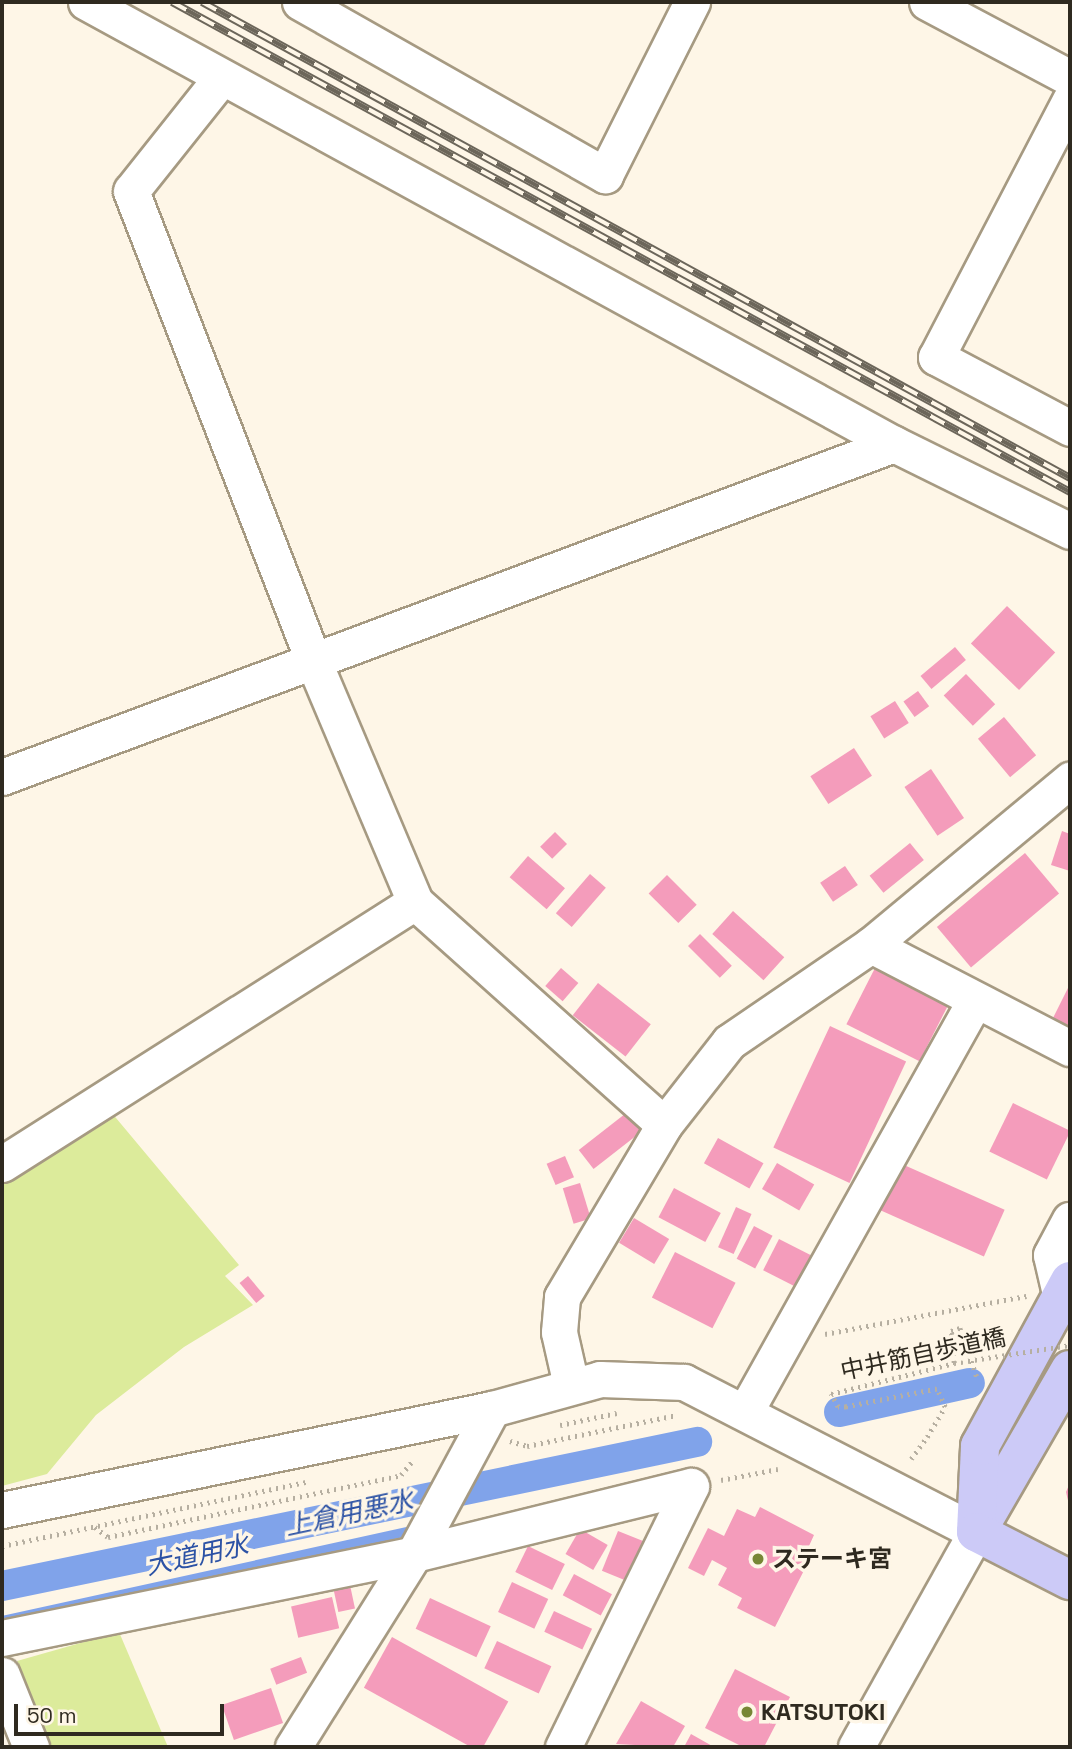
<!DOCTYPE html>
<html>
<head>
<meta charset="utf-8">
<style>
	body { margin:0 }
	#map { position:relative; width:1072px; height:1749px; overflow:hidden; background:#fef6e7; font-family:"Space Grotesk","Noto Sans JP",sans-serif }
	div>[style] { position:absolute }
	[style*='--x'] { left:calc(var(--x)*1px); top:calc(var(--y)*1px); width:calc(var(--w)*1px); rotate:calc(var(--a)*1deg) }
	.green>* { inset:0; background:#dceb9b }
	.stream>* { height:9px; margin:-4.5px; padding:0 4.5px; transform-origin:4.5px; border-radius:4.5px; background:#80a3ea }
	.canal>* { height:30px; margin:-15px; padding:0 15px; transform-origin:15px; border-radius:15px; background:#80a3ea }
	.building>* { inset:0; background:#f49cbb; transform-origin:0 0 }
	.path>* { height:4.5px; margin-top:-2.25px; transform-origin:0; background:repeating-linear-gradient(90deg,#b6afa1 0 2px,transparent 0 7px) }
	.roads { filter:drop-shadow(2px 0 #a69a82) drop-shadow(-2px 0 #a69a82) drop-shadow(0 2px #a69a82) drop-shadow(0 -2px #a69a82) }
	.minor>* { height:35px; margin:-17.5px; padding:0 17.5px; transform-origin:17.5px; border-radius:17.5px; background:#fff }
	.major>* { height:38px; margin:-19px; padding:0 19px; transform-origin:19px; border-radius:19px; background:#cccaf7 }
	.rail>* { height:8px; margin-top:-4px; transform-origin:0; background:repeating-linear-gradient(90deg,#fef6e7 0 16px,#6c665a 0 32px); box-sizing:border-box; border-block:2px solid #6c665a }
	.path-bridge>* { height:4.5px; margin-top:-2.25px; transform-origin:0; background:repeating-linear-gradient(90deg,#b6afa1 0 2px,transparent 0 7px) }
	.dots>* { width:19px; height:19px; translate:-50% -50%; box-sizing:border-box; border:4px solid #fef6e7; border-radius:50% }
	span { translate:-50% -50%; white-space:nowrap; text-align:center; line-height:1.15; -webkit-text-stroke:7px #fef6e7; paint-order:stroke }
	.street-label { font-size:24px; color:#2f2a20 }
	.poi-label { font-size:24px; color:#2f2a20; font-weight:700 }
	.left { translate:0 -50%; text-align:left }
	.water-label { font-size:26px; color:#2c52a5; font-style:italic }
	.frame { position:absolute; inset:0; border:4px solid #2f2a20; pointer-events:none }
	.scale { position:absolute; left:14px; top:1704px; width:210px; height:32px; box-sizing:border-box; border:4px solid #2f2a20; border-top:0; padding-left:9px; font-size:21px; line-height:24px; white-space:nowrap; color:#2f2a20; -webkit-text-stroke:5px #fef6e7; paint-order:stroke }
</style>
</head>
<body>
<div id="map">
	<div class="green">
		<div style="clip-path:polygon(111px 1112px,239px 1265px,225px 1276px,253px 1305px,184px 1347px,96px 1415px,47px 1474px,2px 1486px,2px 1182px)"></div>
		<div style="clip-path:polygon(119px 1632px,168px 1747px,51px 1747px,17px 1661px)"></div>
	</div>
	<div class="stream">
		<div style="--x:2;--y:1620;--w:425;--a:-12.4"></div>
	</div>
	<div class="canal">
		<div style="--x:839;--y:1412;--w:134;--a:-12.5"></div>
		<div style="--x:2;--y:1586;--w:710;--a:-11.71"></div>
	</div>
	<div class="building">
		<div style="left:1007px;top:606px;width:67px;height:52px;rotate:44deg"></div>
		<div style="left:955px;top:647px;width:17px;height:45px;rotate:50deg"></div>
		<div style="left:966px;top:674px;width:42px;height:31px;rotate:46deg"></div>
		<div style="left:918px;top:691px;width:19px;height:18px;rotate:54deg"></div>
		<div style="left:895px;top:701px;width:26px;height:29px;rotate:58deg"></div>
		<div style="left:1004px;top:717px;width:50px;height:34px;rotate:50deg"></div>
		<div style="left:854px;top:748px;width:33px;height:52px;rotate:57deg"></div>
		<div style="left:931px;top:769px;width:59px;height:32px;rotate:56deg"></div>
		<div style="clip-path:polygon(1062px 831px,1070px 834px,1070px 871px,1051px 865px)"></div>
		<div style="left:555px;top:832px;width:17px;height:21px;rotate:45deg"></div>
		<div style="left:910px;top:843px;width:22px;height:52px;rotate:51deg"></div>
		<div style="left:1025px;top:853px;width:53px;height:115px;rotate:50deg"></div>
		<div style="left:528px;top:856px;width:49px;height:28px;rotate:41deg"></div>
		<div style="left:845px;top:866px;width:23px;height:30px;rotate:56deg"></div>
		<div style="left:590px;top:874px;width:21px;height:52px;rotate:41deg"></div>
		<div style="left:667px;top:875px;width:42px;height:26px;rotate:45deg"></div>
		<div style="left:733px;top:911px;width:69px;height:31px;rotate:42deg"></div>
		<div style="left:700px;top:934px;width:45px;height:17px;rotate:45deg"></div>
		<div style="left:561px;top:968px;width:23px;height:24px;rotate:41deg"></div>
		<div style="left:875px;top:968px;width:82px;height:63px;rotate:27deg"></div>
		<div style="left:598px;top:983px;width:67px;height:41px;rotate:38deg"></div>
		<div style="clip-path:polygon(1070px 984px,1070px 1029px,1052px 1020px)"></div>
		<div style="left:830px;top:1026px;width:84px;height:134px;rotate:25deg"></div>
		<div style="left:1013px;top:1103px;width:64px;height:54px;rotate:26deg"></div>
		<div style="left:630px;top:1110px;width:24px;height:65px;rotate:52deg"></div>
		<div style="left:718px;top:1138px;width:52px;height:29px;rotate:29deg"></div>
		<div style="left:565px;top:1156px;width:23px;height:20px;rotate:67deg"></div>
		<div style="left:895px;top:1161px;width:120px;height:51px;rotate:24deg"></div>
		<div style="left:777px;top:1163px;width:43px;height:30px;rotate:30deg"></div>
		<div style="left:580px;top:1183px;width:37px;height:18px;rotate:73deg"></div>
		<div style="left:674px;top:1188px;width:53px;height:33px;rotate:28deg"></div>
		<div style="left:736px;top:1207px;width:17px;height:44px;rotate:24deg"></div>
		<div style="left:634px;top:1218px;width:41px;height:29px;rotate:31deg"></div>
		<div style="left:754px;top:1226px;width:21px;height:37px;rotate:28deg"></div>
		<div style="left:779px;top:1239px;width:37px;height:35px;rotate:27deg"></div>
		<div style="left:675px;top:1252px;width:68px;height:51px;rotate:27deg"></div>
		<div style="left:248px;top:1276px;width:26px;height:11px;rotate:50deg"></div>
		<div style="clip-path:polygon(1070px 1483px,1070px 1505px,1069px 1505px,1066px 1492px)"></div>
		<div style="clip-path:polygon(760px 1507px,814px 1535px,809px 1546px,815px 1549px,775px 1627px,737px 1608px,742px 1598px,718px 1585px,727px 1568px,712px 1560px,704px 1576px,688px 1568px,708px 1528px,724px 1536px,737px 1509px,755px 1517px)"></div>
		<div style="left:580px;top:1529px;width:32px;height:29px;rotate:30deg"></div>
		<div style="left:618px;top:1531px;width:29px;height:43px;rotate:22deg"></div>
		<div style="left:528px;top:1546px;width:41px;height:29px;rotate:26deg"></div>
		<div style="left:574px;top:1574px;width:43px;height:24px;rotate:28deg"></div>
		<div style="left:512px;top:1582px;width:40px;height:33px;rotate:25deg"></div>
		<div style="left:350px;top:1585px;width:24px;height:17px;rotate:78deg"></div>
		<div style="left:332px;top:1597px;width:32px;height:42px;rotate:77deg"></div>
		<div style="left:430px;top:1598px;width:67px;height:34px;rotate:25deg"></div>
		<div style="left:554px;top:1611px;width:42px;height:23px;rotate:25deg"></div>
		<div style="left:392px;top:1637px;width:133px;height:58px;rotate:29deg"></div>
		<div style="left:497px;top:1641px;width:60px;height:30px;rotate:25deg"></div>
		<div style="left:301px;top:1657px;width:17px;height:33px;rotate:69deg"></div>
		<div style="clip-path:polygon(735px 1669px,790px 1697px,764px 1747px,743px 1747px,705px 1728px)"></div>
		<div style="left:271px;top:1688px;width:37px;height:52px;rotate:71deg"></div>
		<div style="clip-path:polygon(641px 1701px,685px 1726px,673px 1747px,616px 1744px)"></div>
		<div style="clip-path:polygon(691px 1734px,714px 1747px,684px 1747px)"></div>
	</div>
	<div class="path">
		<div style="--x:825;--y:1334;--w:205;--a:-10.7"></div>
		<div style="--x:954;--y:1363;--w:32;--a:-95"></div>
		<div style="--x:951;--y:1331;--w:9;--a:-18"></div>
		<div style="--x:960;--y:1328;--w:55;--a:70.9"></div>
		<div style="--x:560;--y:1425;--w:58;--a:-11.9"></div>
		<div style="--x:510;--y:1441;--w:18;--a:16"></div>
		<div style="--x:527;--y:1446;--w:153;--a:-11.7"></div>
		<div style="--x:911;--y:1459;--w:27;--a:-54"></div>
		<div style="--x:721;--y:1480;--w:58;--a:-10.9"></div>
		<div style="--x:95;--y:1527;--w:16;--a:38"></div>
		<div style="--x:108;--y:1537;--w:299;--a:-11.9"></div>
		<div style="--x:401;--y:1475;--w:19;--a:-51"></div>
		<div style="--x:2;--y:1546;--w:311;--a:-11.9"></div>
	</div>
	<div class="roads">
		<div class="minor">
			<div style="--x:86;--y:2;--w:921;--a:28.68"></div>
			<div style="--x:894;--y:444;--w:196;--a:26.3"></div>
			<div style="--x:300;--y:2;--w:351;--a:29.6"></div>
			<div style="--x:605;--y:175;--w:194;--a:-63.3"></div>
			<div style="--x:927;--y:2;--w:162;--a:28"></div>
			<div style="--x:221;--y:78;--w:144;--a:128.5"></div>
			<div style="--x:131;--y:191;--w:508;--a:68.78"></div>
			<div style="--x:315;--y:665;--w:257;--a:67.1"></div>
			<div style="--x:415;--y:902;--w:334;--a:41.8"></div>
			<div style="--x:1070;--y:100;--w:290;--a:117.5"></div>
			<div style="--x:936;--y:357;--w:152;--a:27.9"></div>
			<div style="--x:2;--y:777;--w:952;--a:-20.47"></div>
			<div style="--x:871;--y:945;--w:224;--a:27.4"></div>
			<div style="--x:2;--y:1164;--w:489;--a:-32.4"></div>
			<div style="--x:1061;--y:1298;--w:44;--a:-103.1"></div>
			<div style="--x:1051;--y:1255;--w:40;--a:-62"></div>
			<div style="--x:571;--y:1385;--w:54;--a:-102.8"></div>
			<div style="--x:559;--y:1332;--w:35;--a:-85"></div>
			<div style="--x:562;--y:1297;--w:200;--a:-59.3"></div>
			<div style="--x:664;--y:1125;--w:105;--a:-51.9"></div>
			<div style="--x:729;--y:1042;--w:172;--a:-34.3"></div>
			<div style="--x:871;--y:945;--w:259;--a:-39.7"></div>
			<div style="--x:745;--y:1412;--w:472;--a:-60.8"></div>
			<div style="--x:2;--y:1510;--w:500;--a:-11.65"></div>
			<div style="--x:492;--y:1409;--w:112;--a:-15.5"></div>
			<div style="--x:600;--y:1379;--w:84;--a:2"></div>
			<div style="--x:684;--y:1382;--w:328;--a:27.2"></div>
			<div style="--x:976;--y:1532;--w:246;--a:119.2"></div>
			<div style="--x:2;--y:1638;--w:420;--a:-11.5"></div>
			<div style="--x:414;--y:1554;--w:285;--a:-13.8"></div>
			<div style="--x:691;--y:1486;--w:291;--a:116.1"></div>
			<div style="--x:2;--y:1675;--w:78;--a:68.1"></div>
			<div style="--x:293;--y:1747;--w:228;--a:-57.9"></div>
			<div style="--x:414;--y:1554;--w:165;--a:-61.7"></div>
		</div>
		<div class="major">
			<div style="--x:977;--y:1531;--w:186;--a:-60"></div>
			<div style="--x:976;--y:1532;--w:86;--a:-87.3"></div>
			<div style="--x:980;--y:1446;--w:188;--a:-61.4"></div>
			<div style="--x:976;--y:1532;--w:106;--a:27.1"></div>
		</div>
	</div>
	<div class="rail">
		<div style="--x:172;--y:2;--w:1023;--a:28.62"></div>
		<div style="--x:202;--y:2;--w:990;--a:28.74"></div>
	</div>
	<div class="path-bridge">
		<div style="--x:927;--y:1437;--w:35;--a:-59"></div>
		<div style="--x:945;--y:1407;--w:20;--a:-114"></div>
		<div style="--x:937;--y:1389;--w:93;--a:168.8"></div>
		<div style="--x:846;--y:1407;--w:8;--a:180"></div>
		<div style="--x:838;--y:1407;--w:15;--a:-118"></div>
		<div style="--x:831;--y:1394;--w:127;--a:-14.1"></div>
		<div style="--x:954;--y:1363;--w:117;--a:-8.8"></div>
	</div>
	<div class="dots">
		<div style="left:758px;top:1559px;background:#778635"></div>
		<div style="left:747px;top:1712px;background:#778635"></div>
	</div>
	<div class="street-label">
		<span style="left:923px;top:1354px;rotate:-12deg">中井筋自歩道橋</span>
	</div>
	<div class="poi-label">
		<span class="left" style="left:772px;top:1559px">ステーキ宮</span>
		<span class="left" style="left:761px;top:1712px">KATSUTOKI</span>
	</div>
	<div class="water-label">
		<span style="left:349px;top:1514px;rotate:-12deg">上倉用悪水</span>
		<span style="left:197px;top:1556px;rotate:-12deg">大道用水</span>
	</div>
	<div class="frame"></div>
	<div class="scale">50 m</div>
</div>
</body>
</html>
